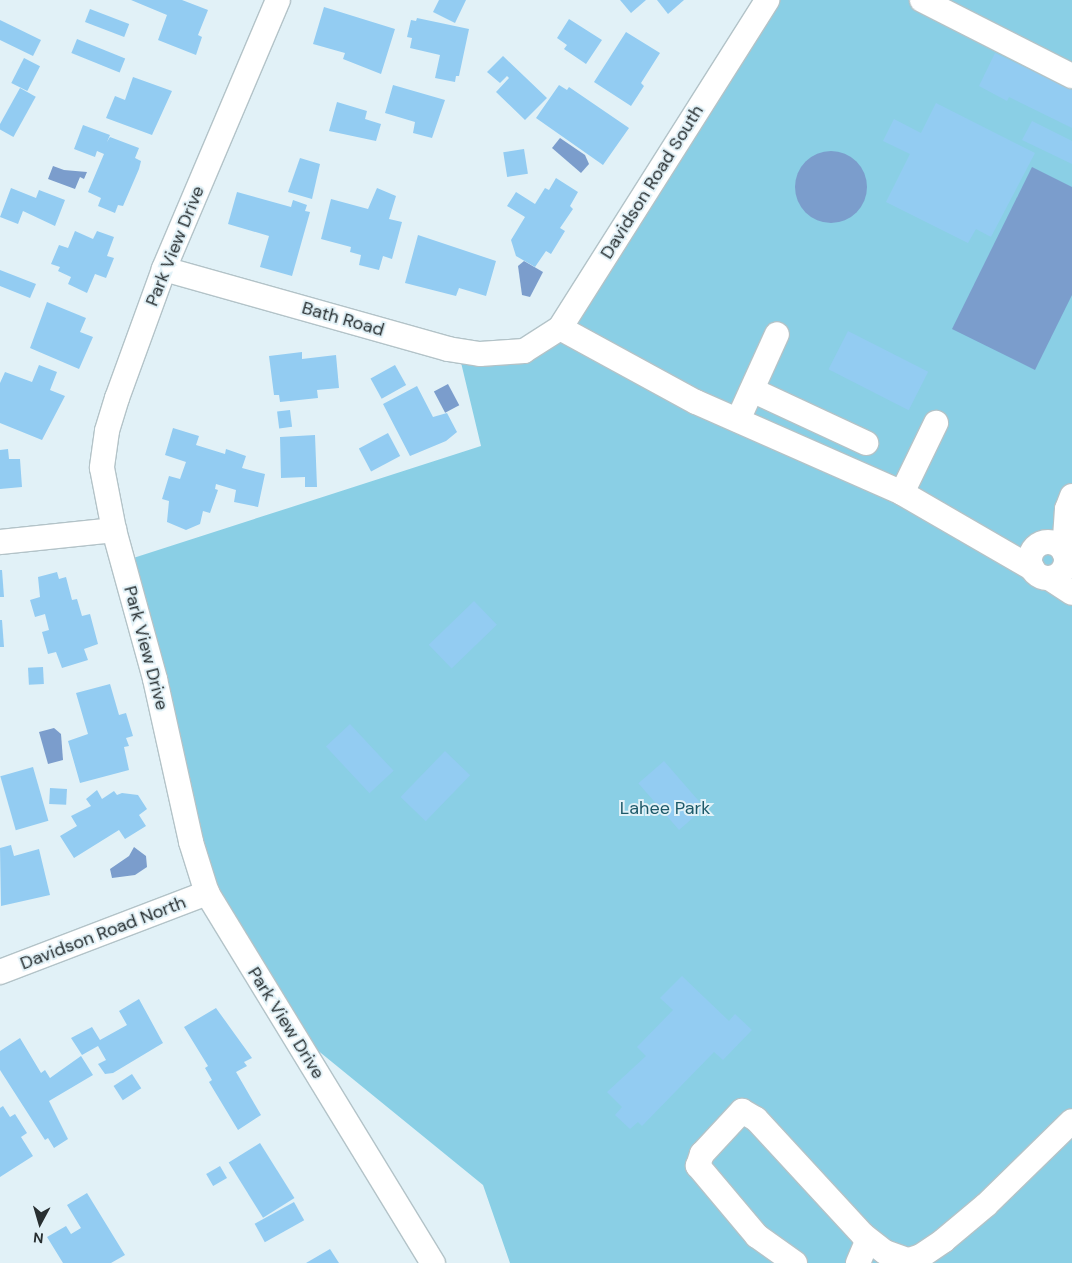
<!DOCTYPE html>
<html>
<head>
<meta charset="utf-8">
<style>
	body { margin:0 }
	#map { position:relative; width:1072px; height:1263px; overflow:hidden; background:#e1f1f7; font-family:"DM Sans",sans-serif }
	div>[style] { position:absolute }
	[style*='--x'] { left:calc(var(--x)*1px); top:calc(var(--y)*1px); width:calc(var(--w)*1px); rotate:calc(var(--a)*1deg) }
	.green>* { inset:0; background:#8acfe5 }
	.water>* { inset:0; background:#7b9dcc; transform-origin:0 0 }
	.round { border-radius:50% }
	.building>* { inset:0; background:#93ccf2; transform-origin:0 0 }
	.roads { filter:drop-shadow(1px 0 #b3c3c8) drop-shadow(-1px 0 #b3c3c8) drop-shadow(0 1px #b3c3c8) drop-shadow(0 -1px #b3c3c8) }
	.minor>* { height:24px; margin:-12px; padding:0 12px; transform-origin:12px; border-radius:12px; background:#fff }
	.minor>.ring { margin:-12px; padding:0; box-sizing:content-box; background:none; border:24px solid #fff; border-radius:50% }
	span { translate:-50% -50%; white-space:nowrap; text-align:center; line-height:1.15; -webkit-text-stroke:4px #e1f1f7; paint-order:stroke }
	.street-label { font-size:18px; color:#282f31 }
	.park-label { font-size:18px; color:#1d5969 }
	.north { position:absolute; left:15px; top:1198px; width:50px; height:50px; -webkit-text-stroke:4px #e1f1f7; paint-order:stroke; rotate:186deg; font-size:14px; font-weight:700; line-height:20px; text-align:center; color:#282f31 }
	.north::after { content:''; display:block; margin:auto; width:18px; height:22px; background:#282f31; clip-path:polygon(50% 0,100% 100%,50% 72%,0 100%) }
</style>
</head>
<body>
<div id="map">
	<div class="green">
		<div style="clip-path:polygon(767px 0,1072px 0,1072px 1263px,510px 1263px,483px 1185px,289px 1027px,208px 894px,124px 561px,481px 446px,458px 350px,479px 354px,559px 327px)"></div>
	</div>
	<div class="water">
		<div style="clip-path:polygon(560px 138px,585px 155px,589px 164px,581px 173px,552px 148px)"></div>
		<div class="round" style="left:795px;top:151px;width:72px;height:72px"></div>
		<div style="clip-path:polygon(53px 166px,64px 170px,87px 172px,84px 179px,80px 177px,75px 189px,48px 179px)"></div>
		<div style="clip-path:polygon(1032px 167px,1072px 187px,1072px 295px,1035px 370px,952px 329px)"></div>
		<div style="clip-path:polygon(524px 261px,543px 272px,530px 297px,522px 295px,518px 266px)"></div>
		<div style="left:448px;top:384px;width:24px;height:16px;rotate:62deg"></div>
		<div style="clip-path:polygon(54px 728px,61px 734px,63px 760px,48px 764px,39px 732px)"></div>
		<div style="clip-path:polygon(134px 847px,146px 856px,147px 867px,135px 875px,112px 878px,110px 869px,129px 856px)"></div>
	</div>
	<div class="building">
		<div style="clip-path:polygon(131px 0,182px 0,208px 10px,198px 35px,202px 37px,196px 55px,158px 40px,167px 15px)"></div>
		<div style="clip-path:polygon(439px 0,466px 0,455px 23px,433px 12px)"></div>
		<div style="clip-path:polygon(620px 0,646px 0,631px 13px)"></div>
		<div style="clip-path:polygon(657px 0,684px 0,668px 14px)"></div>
		<div style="clip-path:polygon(324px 7px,395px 29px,381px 74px,343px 59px,345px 53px,313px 44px)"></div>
		<div style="left:90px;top:9px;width:42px;height:14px;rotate:21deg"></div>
		<div style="clip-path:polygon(417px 18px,469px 29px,459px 76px,456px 76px,455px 82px,435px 78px,440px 55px,410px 48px,412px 38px,407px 37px,411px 20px,416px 21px)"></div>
		<div style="clip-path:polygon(569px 19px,602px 40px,586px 64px,564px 49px,567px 45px,557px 38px)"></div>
		<div style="clip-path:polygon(0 20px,41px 40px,33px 56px,0 40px)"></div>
		<div style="clip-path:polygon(626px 32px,660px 53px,641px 83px,644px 86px,631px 106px,594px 82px)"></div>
		<div style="left:77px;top:39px;width:52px;height:15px;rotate:22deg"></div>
		<div style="clip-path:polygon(995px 53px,1072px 90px,1072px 128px,1009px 97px,1007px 101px,979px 86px)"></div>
		<div style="clip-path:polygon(503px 56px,547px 98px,525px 120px,496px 92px,509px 78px,507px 76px,500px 83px,487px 72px)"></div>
		<div style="left:24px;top:58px;width:18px;height:28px;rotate:27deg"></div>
		<div style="clip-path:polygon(133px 77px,172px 91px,152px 135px,106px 118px,115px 96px,125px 100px)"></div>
		<div style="clip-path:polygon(393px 85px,445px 100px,432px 138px,413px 133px,415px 122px,385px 113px)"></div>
		<div style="clip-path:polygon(559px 85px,567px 90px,569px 87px,629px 128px,603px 165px,536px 118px)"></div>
		<div style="left:20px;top:88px;width:18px;height:46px;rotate:29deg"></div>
		<div style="clip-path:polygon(337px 102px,367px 111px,365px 119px,381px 124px,376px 141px,329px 131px)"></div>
		<div style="clip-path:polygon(936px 103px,1035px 153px,991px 237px,976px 229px,968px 243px,886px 202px,910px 154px,883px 141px,894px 119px,921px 133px)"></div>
		<div style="clip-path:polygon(1032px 121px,1072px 141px,1072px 164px,1022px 140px)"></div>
		<div style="clip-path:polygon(83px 125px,110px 135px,107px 142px,110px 137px,139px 148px,135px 158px,141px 161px,139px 169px,123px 206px,118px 205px,115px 213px,98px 206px,101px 198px,88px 192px,104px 154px,97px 151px,95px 157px,74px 149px)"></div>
		<div style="left:524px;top:149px;width:25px;height:21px;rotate:81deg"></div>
		<div style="clip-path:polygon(300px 158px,320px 164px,312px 199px,288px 192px)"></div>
		<div style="clip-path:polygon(556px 178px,578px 192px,570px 206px,573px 209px,560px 228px,565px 231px,551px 254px,546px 251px,535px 267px,516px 256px,511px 240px,525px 217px,507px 206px,516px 192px,535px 204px,545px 188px,549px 190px)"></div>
		<div style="clip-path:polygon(11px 188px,36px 198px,39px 190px,65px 200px,55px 226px,23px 211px,18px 224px,0 217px)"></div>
		<div style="clip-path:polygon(377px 188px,396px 196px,389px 219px,402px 222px,392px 259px,383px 256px,379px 270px,359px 265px,361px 255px,350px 252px,351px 247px,321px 239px,331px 199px,368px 209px)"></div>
		<div style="clip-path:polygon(237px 192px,291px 207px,293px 200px,307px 205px,305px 211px,310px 212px,292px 276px,260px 267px,269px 236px,228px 224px)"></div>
		<div style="clip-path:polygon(75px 231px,93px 239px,97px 231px,114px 237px,107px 256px,114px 258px,106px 278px,95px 274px,87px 293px,68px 284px,71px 277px,58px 271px,60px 267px,51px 264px,59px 245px,68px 248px)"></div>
		<div style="clip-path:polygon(418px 235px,496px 261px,486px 296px,459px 288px,456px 296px,405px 283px)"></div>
		<div style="clip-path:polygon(0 270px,36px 284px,30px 298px,0 286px)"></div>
		<div style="clip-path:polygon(47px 302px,86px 318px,80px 332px,93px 337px,79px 369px,30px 348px)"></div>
		<div style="left:848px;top:331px;width:90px;height:43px;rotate:27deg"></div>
		<div style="clip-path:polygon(302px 352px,302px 359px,336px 355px,339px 388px,317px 390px,318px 398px,280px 402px,279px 395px,274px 395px,269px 356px)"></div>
		<div style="clip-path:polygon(39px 365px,57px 372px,50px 390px,65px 396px,42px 440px,0 423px,0 383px,5px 372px,32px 382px)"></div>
		<div style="left:395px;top:365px;width:23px;height:28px;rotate:61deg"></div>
		<div style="clip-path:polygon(417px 386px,433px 417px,447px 413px,457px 432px,446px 441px,410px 456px,383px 404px)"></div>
		<div style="left:290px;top:410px;width:17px;height:13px;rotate:83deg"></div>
		<div style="clip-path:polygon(173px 428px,199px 436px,196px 445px,225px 454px,226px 449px,246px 456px,242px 468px,265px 474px,258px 507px,234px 502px,236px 490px,216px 484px,215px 489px,218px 490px,210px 513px,203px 511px,200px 524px,186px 530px,167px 522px,169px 501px,162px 499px,169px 476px,180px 479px,186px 462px,165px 455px)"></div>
		<div style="left:388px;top:433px;width:26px;height:33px;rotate:62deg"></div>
		<div style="clip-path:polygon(315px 435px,317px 487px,305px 487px,305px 477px,281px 478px,280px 437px)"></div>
		<div style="clip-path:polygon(8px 449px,9px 459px,20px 459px,22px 487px,0 489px,0 450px)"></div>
		<div style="clip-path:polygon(0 570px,2px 570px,4px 597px,0 597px)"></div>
		<div style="clip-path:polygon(57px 572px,59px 579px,66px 577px,72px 600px,77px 599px,82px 616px,90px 614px,98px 644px,84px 649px,88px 660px,62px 668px,56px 652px,48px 654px,42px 632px,49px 630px,45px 614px,35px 617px,30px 600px,40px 597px,38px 577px)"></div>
		<div style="left:474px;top:601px;width:33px;height:63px;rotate:46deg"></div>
		<div style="clip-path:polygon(0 620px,2px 620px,4px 647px,0 647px)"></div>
		<div style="left:43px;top:667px;width:17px;height:15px;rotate:87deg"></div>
		<div style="clip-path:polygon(110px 684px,119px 715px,126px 713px,133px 736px,126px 738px,129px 746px,124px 747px,129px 770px,80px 783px,68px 741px,88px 734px,76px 693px)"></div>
		<div style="left:350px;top:724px;width:64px;height:33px;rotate:47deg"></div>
		<div style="left:445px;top:751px;width:35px;height:64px;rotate:44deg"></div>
		<div style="left:664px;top:761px;width:62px;height:34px;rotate:49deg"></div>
		<div style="left:33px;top:767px;width:56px;height:34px;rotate:74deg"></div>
		<div style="left:50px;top:788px;width:17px;height:16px;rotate:3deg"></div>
		<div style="clip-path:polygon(97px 790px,102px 799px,114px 791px,117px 795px,122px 793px,138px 795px,147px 809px,139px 815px,146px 826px,125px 839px,119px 830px,74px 858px,60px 836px,77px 826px,71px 816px,91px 806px,86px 799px)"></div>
		<div style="clip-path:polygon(11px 845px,14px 856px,39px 849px,50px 895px,1px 906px,0 848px)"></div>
		<div style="clip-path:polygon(682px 976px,729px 1021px,735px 1014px,752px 1030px,723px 1060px,714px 1052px,642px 1126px,638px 1122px,630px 1129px,615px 1115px,622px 1107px,607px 1092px,646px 1056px,637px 1047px,673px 1010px,660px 998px)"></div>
		<div style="clip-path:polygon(139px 999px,163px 1043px,113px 1073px,105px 1074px,98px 1064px,106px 1060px,98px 1046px,82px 1055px,71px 1038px,92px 1027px,100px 1040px,127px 1025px,119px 1011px)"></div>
		<div style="clip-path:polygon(216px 1008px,252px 1058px,244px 1062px,247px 1066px,236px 1072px,261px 1115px,238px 1130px,209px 1082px,212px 1080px,205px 1068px,208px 1066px,184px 1027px)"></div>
		<div style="clip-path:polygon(20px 1038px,41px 1073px,45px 1070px,50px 1078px,81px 1056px,93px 1075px,49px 1101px,68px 1139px,54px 1148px,48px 1138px,45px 1140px,0 1070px,0 1051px)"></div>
		<div style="left:132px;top:1074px;width:17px;height:22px;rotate:57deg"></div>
		<div style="clip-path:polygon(3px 1106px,10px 1117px,15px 1114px,27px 1133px,21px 1137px,33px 1156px,0 1177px,0 1108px)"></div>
		<div style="left:260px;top:1143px;width:65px;height:37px;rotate:58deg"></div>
		<div style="left:220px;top:1166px;width:14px;height:16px;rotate:60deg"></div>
		<div style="clip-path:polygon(87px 1193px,125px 1255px,111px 1263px,63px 1263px,47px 1237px,66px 1226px,71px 1234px,81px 1228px,67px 1205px)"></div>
		<div style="left:294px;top:1202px;width:21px;height:45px;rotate:61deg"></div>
		<div style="clip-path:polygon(330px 1249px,339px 1263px,306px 1263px)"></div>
	</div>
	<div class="roads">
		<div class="minor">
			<div style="--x:278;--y:0;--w:292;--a:113"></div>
			<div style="--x:164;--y:269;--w:137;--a:110"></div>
			<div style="--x:117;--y:398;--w:34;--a:107"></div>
			<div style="--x:107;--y:431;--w:37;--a:98"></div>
			<div style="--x:102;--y:468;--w:63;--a:79"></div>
			<div style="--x:114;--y:530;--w:155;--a:74.6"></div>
			<div style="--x:155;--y:679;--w:167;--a:77.5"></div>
			<div style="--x:191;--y:842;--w:53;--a:72.6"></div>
			<div style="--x:207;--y:893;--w:434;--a:58.6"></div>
			<div style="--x:922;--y:0;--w:168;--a:26.9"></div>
			<div style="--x:164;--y:269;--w:295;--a:15.7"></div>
			<div style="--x:448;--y:349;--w:32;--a:9"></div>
			<div style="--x:480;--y:354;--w:44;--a:-3.9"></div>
			<div style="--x:524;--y:351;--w:43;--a:-32.6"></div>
			<div style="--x:560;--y:328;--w:388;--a:-57.7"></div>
			<div style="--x:560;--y:328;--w:155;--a:28.6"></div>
			<div style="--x:696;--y:402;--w:225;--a:23.8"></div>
			<div style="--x:902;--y:493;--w:151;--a:30.1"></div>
			<div style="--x:752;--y:390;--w:126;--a:24.9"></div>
			<div style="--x:738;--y:420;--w:94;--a:-65.6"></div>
			<div style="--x:902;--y:493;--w:78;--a:-64.1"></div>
			<div style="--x:0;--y:542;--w:115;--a:-6"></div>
			<div class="ring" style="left:1030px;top:542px;width:12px;height:12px"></div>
			<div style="--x:1064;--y:552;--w:43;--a:-86"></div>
			<div style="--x:1067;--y:509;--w:14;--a:-69"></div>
			<div style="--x:1049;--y:578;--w:27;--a:33"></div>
			<div style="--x:0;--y:972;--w:222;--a:-20.9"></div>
			<div style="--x:795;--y:1263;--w:47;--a:-144.6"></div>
			<div style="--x:757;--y:1236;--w:92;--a:-130.1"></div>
			<div style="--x:698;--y:1166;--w:13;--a:-72"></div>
			<div style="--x:702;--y:1154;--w:59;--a:-47.1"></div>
			<div style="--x:742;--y:1111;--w:16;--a:30"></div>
			<div style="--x:756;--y:1119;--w:158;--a:47.3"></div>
			<div style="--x:863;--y:1235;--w:28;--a:38"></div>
			<div style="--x:885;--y:1252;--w:23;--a:20"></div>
			<div style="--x:858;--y:1263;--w:25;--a:-67"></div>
			<div style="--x:900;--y:1263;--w:22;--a:-18"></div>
			<div style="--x:921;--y:1256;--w:27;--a:-34"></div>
			<div style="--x:943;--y:1241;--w:56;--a:-39.9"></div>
			<div style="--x:986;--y:1205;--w:120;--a:-44.3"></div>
		</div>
	</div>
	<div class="street-label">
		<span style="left:652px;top:182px;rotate:-58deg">Davidson Road South</span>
		<span style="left:175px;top:246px;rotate:-68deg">Park View Drive</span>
		<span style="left:343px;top:319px;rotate:16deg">Bath Road</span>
		<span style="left:146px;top:648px;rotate:75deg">Park View Drive</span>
		<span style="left:103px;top:933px;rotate:-21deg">Davidson Road North</span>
		<span style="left:286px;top:1023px;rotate:58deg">Park View Drive</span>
	</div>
	<div class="park-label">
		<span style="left:665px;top:808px">Lahee Park</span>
	</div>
	<div class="north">N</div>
</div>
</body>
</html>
